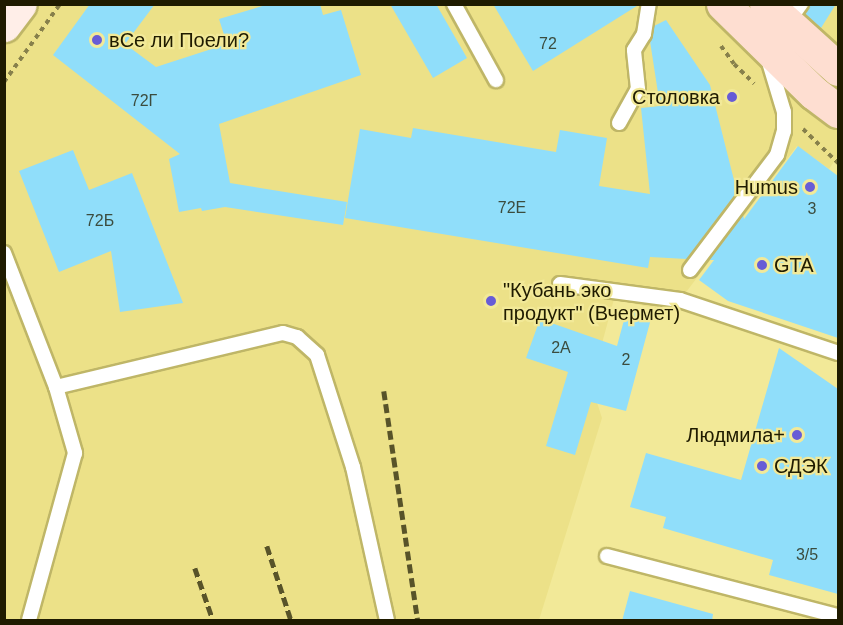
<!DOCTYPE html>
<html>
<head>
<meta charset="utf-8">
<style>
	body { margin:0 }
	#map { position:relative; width:843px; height:625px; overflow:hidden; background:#f2e998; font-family:Arial,sans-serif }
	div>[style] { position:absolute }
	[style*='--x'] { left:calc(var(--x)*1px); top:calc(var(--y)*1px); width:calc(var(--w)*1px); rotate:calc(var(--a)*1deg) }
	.built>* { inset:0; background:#ece188 }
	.building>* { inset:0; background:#90defa }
	.path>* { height:4px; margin-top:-2px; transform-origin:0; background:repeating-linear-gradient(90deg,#87804b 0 4.5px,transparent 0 9px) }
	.roads { filter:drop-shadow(2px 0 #bfb667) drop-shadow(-2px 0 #bfb667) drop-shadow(0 2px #bfb667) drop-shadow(0 -2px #bfb667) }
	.service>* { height:14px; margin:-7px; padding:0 7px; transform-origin:7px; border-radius:7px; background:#fff }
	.secondary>* { height:33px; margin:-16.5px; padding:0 16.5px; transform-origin:16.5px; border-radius:16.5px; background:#ffeee8 }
	.primary>* { height:33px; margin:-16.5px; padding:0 16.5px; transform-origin:16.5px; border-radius:16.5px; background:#feded1 }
	.rail>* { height:4.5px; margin-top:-2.25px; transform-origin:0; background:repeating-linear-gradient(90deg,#585329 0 9px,transparent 0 13.5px) }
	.dots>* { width:16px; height:16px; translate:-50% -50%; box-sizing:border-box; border:3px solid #f2e998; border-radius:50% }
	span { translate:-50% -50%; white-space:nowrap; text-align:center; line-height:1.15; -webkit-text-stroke:4.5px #f2e998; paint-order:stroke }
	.number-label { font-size:16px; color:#3b4c3e }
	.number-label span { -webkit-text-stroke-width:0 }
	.poi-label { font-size:20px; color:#1f1b00 }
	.left { translate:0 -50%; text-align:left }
	.right { translate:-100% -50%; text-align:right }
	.frame { position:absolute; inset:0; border:6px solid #1f1b00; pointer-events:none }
</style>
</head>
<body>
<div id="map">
	<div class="built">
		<div style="clip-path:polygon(4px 5px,838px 5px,838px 156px,829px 169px,797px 146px,671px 312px,614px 299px,591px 384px,602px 418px,539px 620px,5px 620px)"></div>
	</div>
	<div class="building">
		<div style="clip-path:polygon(90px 4px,155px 4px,125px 44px,156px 67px,227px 44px,219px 19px,269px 4px,320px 4px,323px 15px,341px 10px,361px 75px,219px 124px,230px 183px,347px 202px,343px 225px,225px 207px,202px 211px,201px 208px,179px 212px,169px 159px,180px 154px,53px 55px)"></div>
		<div style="clip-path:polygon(390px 4px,436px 4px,467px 58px,433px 78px)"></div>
		<div style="clip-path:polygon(493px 4px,640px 4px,533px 71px)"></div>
		<div style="clip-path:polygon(810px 4px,836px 4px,821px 28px,805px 14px)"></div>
		<div style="clip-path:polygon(666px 20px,710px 85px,737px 192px,687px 259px,650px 257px,648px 268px,345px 218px,360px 129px,411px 138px,413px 128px,556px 152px,560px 130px,607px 138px,599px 186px,650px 194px,641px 108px,660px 106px,650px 41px,654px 26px)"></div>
		<div style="clip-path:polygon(798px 146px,838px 176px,838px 338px,728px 301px,699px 280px,714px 260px,709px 260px,743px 215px,744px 219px)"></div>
		<div style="clip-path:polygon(73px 150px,89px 190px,132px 173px,183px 303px,120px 312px,111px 251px,59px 272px,19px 171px)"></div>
		<div style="clip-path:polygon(627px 309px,652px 315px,626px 411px,591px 402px,575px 455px,546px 446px,568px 372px,526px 358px,540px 319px,617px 346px)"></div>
		<div style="clip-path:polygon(779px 348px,838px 389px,838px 594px,769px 575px,773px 560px,663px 528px,666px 517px,630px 507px,646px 453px,741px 480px)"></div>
		<div style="clip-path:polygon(630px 591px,713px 614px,712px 621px,622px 621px)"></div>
	</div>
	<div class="path">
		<div style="--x:721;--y:46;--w:22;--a:54"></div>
		<div style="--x:734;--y:64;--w:28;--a:44"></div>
		<div style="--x:4;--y:82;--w:96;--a:-54.3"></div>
		<div style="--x:803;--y:129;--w:49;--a:44.2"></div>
	</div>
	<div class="roads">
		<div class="service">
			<div style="--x:454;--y:4;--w:87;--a:61.1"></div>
			<div style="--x:787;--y:23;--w:24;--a:-54"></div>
			<div style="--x:619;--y:123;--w:39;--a:-61"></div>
			<div style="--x:638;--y:89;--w:39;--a:-96"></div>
			<div style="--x:634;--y:50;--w:19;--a:-58"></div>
			<div style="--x:644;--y:34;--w:30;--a:-81"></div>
			<div style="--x:4;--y:253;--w:144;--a:68.8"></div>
			<div style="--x:56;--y:387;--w:69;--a:73.9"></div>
			<div style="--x:75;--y:453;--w:173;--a:105.4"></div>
			<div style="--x:690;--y:270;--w:144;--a:-52.9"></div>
			<div style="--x:777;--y:155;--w:25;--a:-74"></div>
			<div style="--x:784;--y:131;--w:19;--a:-90"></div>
			<div style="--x:784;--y:112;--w:55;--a:-106.8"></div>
			<div style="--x:560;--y:284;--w:121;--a:7.6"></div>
			<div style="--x:680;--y:300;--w:167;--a:18.5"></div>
			<div style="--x:56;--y:387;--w:233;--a:-13.4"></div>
			<div style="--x:283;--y:333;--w:15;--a:16"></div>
			<div style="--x:297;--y:337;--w:27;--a:42"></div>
			<div style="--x:317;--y:355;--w:118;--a:72.2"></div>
			<div style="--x:353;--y:467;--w:157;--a:77.5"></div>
			<div style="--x:607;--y:556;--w:239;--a:14.6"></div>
		</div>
		<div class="secondary">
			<div style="--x:4;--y:25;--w:26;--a:-53"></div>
		</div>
		<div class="primary">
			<div style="--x:723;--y:4;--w:127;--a:44.4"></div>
			<div style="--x:814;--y:93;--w:30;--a:37"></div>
			<div style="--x:766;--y:4;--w:97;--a:42.1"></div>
		</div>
	</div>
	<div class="rail">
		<div style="--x:384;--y:391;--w:232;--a:81.6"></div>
		<div style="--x:267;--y:546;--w:78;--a:72"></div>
		<div style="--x:195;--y:568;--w:55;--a:70.9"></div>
	</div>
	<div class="dots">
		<div style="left:97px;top:40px;background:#675cd6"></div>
		<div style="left:732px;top:97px;background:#675cd6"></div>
		<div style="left:810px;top:187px;background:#675cd6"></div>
		<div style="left:762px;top:265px;background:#675cd6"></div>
		<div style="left:491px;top:301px;background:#675cd6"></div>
		<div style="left:797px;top:435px;background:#675cd6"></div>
		<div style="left:762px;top:466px;background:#675cd6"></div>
	</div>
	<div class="number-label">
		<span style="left:548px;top:44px">72</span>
		<span style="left:144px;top:101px">72Г</span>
		<span style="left:512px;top:208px">72Е</span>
		<span style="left:812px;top:209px">3</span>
		<span style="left:100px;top:221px">72Б</span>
		<span style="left:561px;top:348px">2А</span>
		<span style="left:626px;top:360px">2</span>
		<span style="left:807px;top:555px">3/5</span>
	</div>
	<div class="poi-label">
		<span class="left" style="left:109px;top:40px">вСе ли Поели?</span>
		<span class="right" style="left:720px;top:97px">Столовка</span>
		<span class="right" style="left:798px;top:187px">Humus</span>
		<span class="left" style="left:774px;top:265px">GTA</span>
		<span class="left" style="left:503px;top:302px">"Кубань эко<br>продукт" (Вчермет)</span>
		<span class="right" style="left:785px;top:435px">Людмила+</span>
		<span class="left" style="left:774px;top:466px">СДЭК</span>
	</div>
	<div class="frame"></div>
</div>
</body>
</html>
